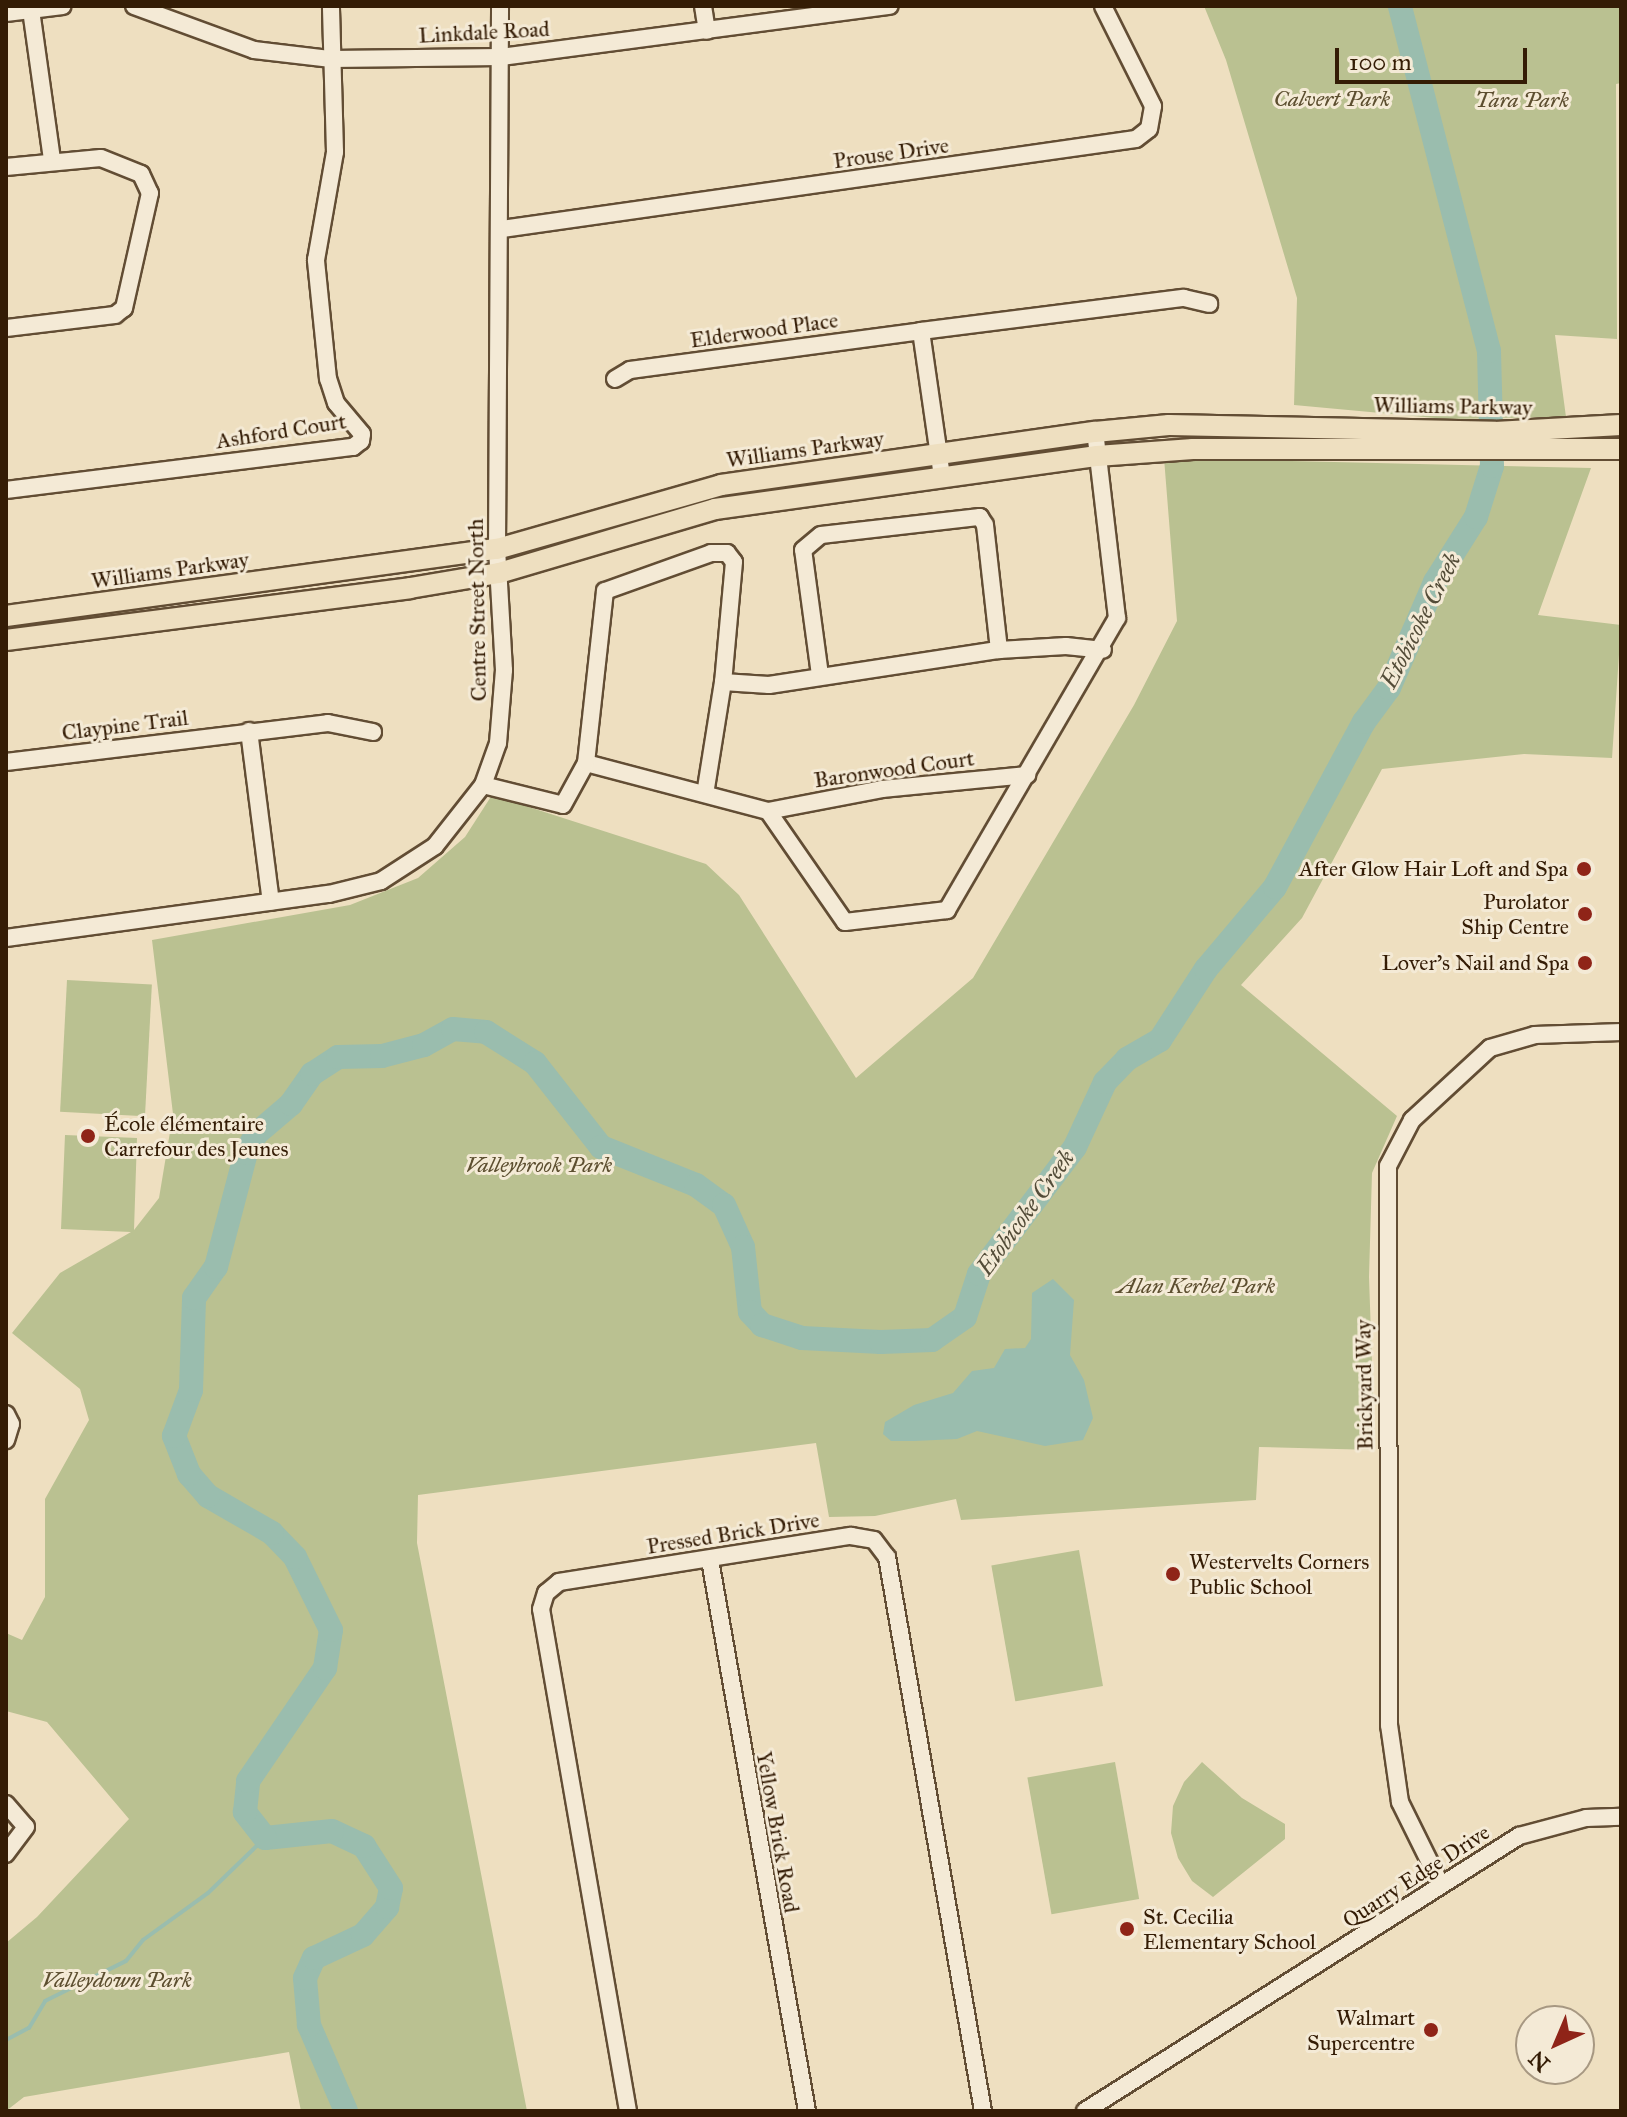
<!DOCTYPE html>
<html>
<head>
<meta charset="utf-8">
<style>
	body { margin:0 }
	#map { position:relative; width:1627px; height:2117px; overflow:hidden; background:#eedfc0; font-family:"IM FELL Great Primer",serif }
	div>[style] { position:absolute }
	[style*='--x'] { left:calc(var(--x)*1px); top:calc(var(--y)*1px); width:calc(var(--w)*1px); rotate:calc(var(--a)*1deg) }
	.green>* { inset:0; background:#bac191; transform-origin:0 0 }
	.water>* { inset:0; background:#9abdae }
	.stream>* { height:4px; margin:-2px; padding:0 2px; transform-origin:2px; border-radius:2px; background:#9abdae }
	.river>* { height:24px; margin:-12px; padding:0 12px; transform-origin:12px; border-radius:12px; background:#9abdae }
	.roads { filter:drop-shadow(2px 0 #624d34) drop-shadow(-2px 0 #624d34) drop-shadow(0 2px #624d34) drop-shadow(0 -2px #624d34) }
	.minor>* { height:16px; margin:-8px; padding:0 8px; transform-origin:8px; border-radius:8px; background:#f4ead6 }
	.major>* { height:20px; margin:-10px; padding:0 10px; transform-origin:10px; border-radius:10px; background:#eedfc0 }
	.dots>* { width:22px; height:22px; translate:-50% -50%; box-sizing:border-box; border:4px solid #f4ead6; border-radius:50% }
	span { translate:-50% -50%; white-space:nowrap; text-align:center; line-height:1.15; -webkit-text-stroke:6px #f4ead6; paint-order:stroke }
	.street-label { font-size:22px; color:#341c05 }
	.park-label { font-size:22px; color:#5c4e2f; font-style:italic }
	.poi-label { font-size:22px; color:#341c05 }
	.right { translate:-100% -50%; text-align:right }
	.left { translate:0 -50%; text-align:left }
	.water-label { font-size:24px; color:#534c38; font-style:italic }
	.frame { position:absolute; inset:0; border:8px solid #341c05; pointer-events:none }
	.north { position:absolute; left:1515px; top:2005px; width:80px; height:80px; box-sizing:border-box; background:#f4ead6; border:2px solid #a79882; border-radius:50%; rotate:224deg; font-size:22px; font-weight:700; line-height:32px; text-align:center; color:#341c05 }
	.north::after { content:''; display:block; margin:auto; width:28px; height:36px; background:#8f2418; clip-path:polygon(50% 0,100% 100%,50% 72%,0 100%) }
	.scale { position:absolute; left:1335px; top:48px; width:192px; height:36px; box-sizing:border-box; border:4px solid #341c05; border-top:0; padding-left:10px; font-size:24px; line-height:28px; white-space:nowrap; color:#341c05; -webkit-text-stroke:6px #f4ead6; paint-order:stroke }
</style>
</head>
<body>
<div id="map">
	<div class="green">
		<div style="clip-path:polygon(1204px 6px,1621px 6px,1621px 83px,1616px 84px,1617px 339px,1555px 335px,1566px 417px,1446px 419px,1294px 405px,1297px 298px,1226px 60px)"></div>
		<div style="clip-path:polygon(1164px 458px,1591px 468px,1538px 615px,1621px 625px,1612px 758px,1524px 754px,1382px 769px,1302px 918px,1241px 985px,1397px 1116px,1372px 1173px,1369px 1277px,1375px 1450px,1259px 1447px,1256px 1500px,961px 1520px,956px 1499px,875px 1516px,829px 1517px,816px 1443px,418px 1495px,417px 1543px,527px 2111px,301px 2111px,289px 2052px,24px 2097px,6px 2111px,6px 1943px,37px 1917px,129px 1819px,47px 1722px,6px 1711px,6px 1633px,22px 1640px,45px 1597px,45px 1499px,89px 1420px,80px 1389px,12px 1333px,60px 1273px,131px 1232px,61px 1229px,65px 1135px,137px 1138px,134px 1230px,159px 1198px,173px 1114px,152px 940px,350px 905px,418px 878px,465px 837px,492px 795px,706px 864px,739px 895px,856px 1078px,973px 978px,1134px 705px,1177px 621px)"></div>
		<div style="left:67px;top:980px;width:85px;height:132px;rotate:3deg"></div>
		<div style="left:1079px;top:1550px;width:138px;height:89px;rotate:80deg"></div>
		<div style="left:1115px;top:1762px;width:139px;height:89px;rotate:80deg"></div>
		<div style="clip-path:polygon(1202px 1762px,1242px 1798px,1285px 1824px,1285px 1839px,1213px 1897px,1192px 1881px,1178px 1858px,1171px 1833px,1173px 1806px,1184px 1782px)"></div>
	</div>
	<div class="water">
		<div style="clip-path:polygon(1053px 1279px,1074px 1300px,1070px 1355px,1084px 1380px,1093px 1418px,1083px 1440px,1045px 1446px,977px 1431px,957px 1439px,914px 1441px,891px 1441px,883px 1434px,885px 1422px,914px 1405px,953px 1393px,972px 1371px,994px 1368px,1005px 1349px,1025px 1348px,1031px 1339px,1032px 1293px)"></div>
	</div>
	<div class="stream">
		<div style="--x:6;--y:2040;--w:26;--a:-28"></div>
		<div style="--x:29;--y:2028;--w:31;--a:-59"></div>
		<div style="--x:45;--y:2001;--w:90;--a:-26.3"></div>
		<div style="--x:126;--y:1961;--w:27;--a:-51"></div>
		<div style="--x:143;--y:1940;--w:80;--a:-35.9"></div>
		<div style="--x:208;--y:1893;--w:79;--a:-44"></div>
	</div>
	<div class="river">
		<div style="--x:346;--y:2111;--w:94;--a:-113.3"></div>
		<div style="--x:309;--y:2025;--w:47;--a:-94.9"></div>
		<div style="--x:305;--y:1978;--w:22;--a:-66"></div>
		<div style="--x:314;--y:1958;--w:54;--a:-25.1"></div>
		<div style="--x:363;--y:1935;--w:37;--a:-49"></div>
		<div style="--x:387;--y:1907;--w:19;--a:-78"></div>
		<div style="--x:391;--y:1888;--w:50;--a:-122.7"></div>
		<div style="--x:364;--y:1846;--w:35;--a:-155"></div>
		<div style="--x:332;--y:1831;--w:67;--a:174"></div>
		<div style="--x:265;--y:1838;--w:33;--a:-128"></div>
		<div style="--x:245;--y:1812;--w:31;--a:-84"></div>
		<div style="--x:248;--y:1781;--w:137;--a:-55.7"></div>
		<div style="--x:325;--y:1668;--w:38;--a:-81"></div>
		<div style="--x:331;--y:1630;--w:81;--a:-116.3"></div>
		<div style="--x:295;--y:1557;--w:33;--a:-134"></div>
		<div style="--x:272;--y:1533;--w:74;--a:-150"></div>
		<div style="--x:208;--y:1496;--w:29;--a:-131"></div>
		<div style="--x:189;--y:1474;--w:41;--a:-111.5"></div>
		<div style="--x:174;--y:1436;--w:49;--a:-69.7"></div>
		<div style="--x:191;--y:1390;--w:92;--a:-88.1"></div>
		<div style="--x:194;--y:1298;--w:38;--a:-55"></div>
		<div style="--x:216;--y:1267;--w:118;--a:-75.3"></div>
		<div style="--x:246;--y:1153;--w:21;--a:-62"></div>
		<div style="--x:256;--y:1134;--w:46;--a:-40.6"></div>
		<div style="--x:291;--y:1104;--w:37;--a:-55"></div>
		<div style="--x:312;--y:1074;--w:31;--a:-33"></div>
		<div style="--x:338;--y:1057;--w:44;--a:-1.3"></div>
		<div style="--x:382;--y:1056;--w:43;--a:-14.7"></div>
		<div style="--x:424;--y:1045;--w:33;--a:-29"></div>
		<div style="--x:453;--y:1029;--w:33;--a:5"></div>
		<div style="--x:486;--y:1032;--w:58;--a:32.3"></div>
		<div style="--x:535;--y:1063;--w:107;--a:51.8"></div>
		<div style="--x:601;--y:1147;--w:102;--a:21.8"></div>
		<div style="--x:696;--y:1185;--w:34;--a:36"></div>
		<div style="--x:724;--y:1205;--w:46;--a:65.7"></div>
		<div style="--x:743;--y:1247;--w:65;--a:83.9"></div>
		<div style="--x:750;--y:1312;--w:18;--a:47"></div>
		<div style="--x:762;--y:1325;--w:42;--a:18"></div>
		<div style="--x:802;--y:1338;--w:79;--a:2.9"></div>
		<div style="--x:881;--y:1342;--w:51;--a:-2.2"></div>
		<div style="--x:932;--y:1340;--w:40;--a:-34.9"></div>
		<div style="--x:965;--y:1317;--w:45;--a:-72"></div>
		<div style="--x:979;--y:1274;--w:159;--a:-52.9"></div>
		<div style="--x:1075;--y:1147;--w:72;--a:-65.2"></div>
		<div style="--x:1105;--y:1082;--w:32;--a:-46"></div>
		<div style="--x:1127;--y:1059;--w:38;--a:-30"></div>
		<div style="--x:1160;--y:1040;--w:85;--a:-57.1"></div>
		<div style="--x:1206;--y:969;--w:107;--a:-49.9"></div>
		<div style="--x:1275;--y:887;--w:187;--a:-61.7"></div>
		<div style="--x:1364;--y:722;--w:42;--a:-53.7"></div>
		<div style="--x:1389;--y:688;--w:116;--a:-66.5"></div>
		<div style="--x:1435;--y:582;--w:77;--a:-57.8"></div>
		<div style="--x:1476;--y:517;--w:53;--a:-72.6"></div>
		<div style="--x:1492;--y:466;--w:115;--a:-91.5"></div>
		<div style="--x:1489;--y:351;--w:356;--a:-104.5"></div>
	</div>
	<div class="roads">
		<div class="minor">
			<div style="--x:134;--y:6;--w:128;--a:20.1"></div>
			<div style="--x:254;--y:50;--w:78;--a:6.7"></div>
			<div style="--x:331;--y:59;--w:170;--a:-0.7"></div>
			<div style="--x:501;--y:57;--w:392;--a:-7.5"></div>
			<div style="--x:703;--y:6;--w:25;--a:81"></div>
			<div style="--x:31;--y:10;--w:151;--a:82"></div>
			<div style="--x:6;--y:13;--w:57;--a:-7"></div>
			<div style="--x:6;--y:167;--w:95;--a:-5.4"></div>
			<div style="--x:101;--y:158;--w:43;--a:21.8"></div>
			<div style="--x:141;--y:174;--w:21;--a:65"></div>
			<div style="--x:150;--y:193;--w:118;--a:102.7"></div>
			<div style="--x:124;--y:308;--w:11;--a:142"></div>
			<div style="--x:115;--y:315;--w:110;--a:173.2"></div>
			<div style="--x:502;--y:229;--w:640;--a:-8.08"></div>
			<div style="--x:1136;--y:139;--w:16;--a:-38"></div>
			<div style="--x:1149;--y:129;--w:23;--a:-80"></div>
			<div style="--x:1153;--y:106;--w:112;--a:-116.6"></div>
			<div style="--x:921;--y:331;--w:147;--a:81.8"></div>
			<div style="--x:615;--y:379;--w:17;--a:-31"></div>
			<div style="--x:630;--y:370;--w:294;--a:-7.6"></div>
			<div style="--x:921;--y:331;--w:265;--a:-7.2"></div>
			<div style="--x:1184;--y:298;--w:26;--a:13"></div>
			<div style="--x:6;--y:490;--w:350;--a:-7.1"></div>
			<div style="--x:353;--y:447;--w:10;--a:-37"></div>
			<div style="--x:361;--y:441;--w:7;--a:-82"></div>
			<div style="--x:362;--y:434;--w:40;--a:-130"></div>
			<div style="--x:336;--y:403;--w:25;--a:-108"></div>
			<div style="--x:328;--y:379;--w:120;--a:-95.8"></div>
			<div style="--x:316;--y:260;--w:110;--a:-80"></div>
			<div style="--x:335;--y:152;--w:146;--a:-91.6"></div>
			<div style="--x:820;--y:675;--w:126;--a:-97.7"></div>
			<div style="--x:803;--y:550;--w:23;--a:-40"></div>
			<div style="--x:821;--y:535;--w:160;--a:-6.5"></div>
			<div style="--x:980;--y:517;--w:9;--a:58"></div>
			<div style="--x:985;--y:525;--w:126;--a:83.6"></div>
			<div style="--x:723;--y:682;--w:46;--a:3.7"></div>
			<div style="--x:769;--y:685;--w:233;--a:-8.7"></div>
			<div style="--x:999;--y:650;--w:67;--a:-3.4"></div>
			<div style="--x:1066;--y:646;--w:37;--a:6"></div>
			<div style="--x:249;--y:731;--w:172;--a:82.7"></div>
			<div style="--x:6;--y:762;--w:324;--a:-6.9"></div>
			<div style="--x:328;--y:723;--w:46;--a:11.3"></div>
			<div style="--x:586;--y:763;--w:188;--a:14.8"></div>
			<div style="--x:768;--y:811;--w:116;--a:-10.9"></div>
			<div style="--x:882;--y:789;--w:146;--a:-5.5"></div>
			<div style="--x:483;--y:785;--w:82;--a:14"></div>
			<div style="--x:563;--y:805;--w:48;--a:-61.3"></div>
			<div style="--x:586;--y:763;--w:173;--a:-83.7"></div>
			<div style="--x:605;--y:591;--w:113;--a:-19.7"></div>
			<div style="--x:711;--y:553;--w:16;--a:0"></div>
			<div style="--x:727;--y:553;--w:11;--a:52"></div>
			<div style="--x:734;--y:562;--w:121;--a:95.2"></div>
			<div style="--x:723;--y:682;--w:113;--a:99.1"></div>
			<div style="--x:768;--y:811;--w:135;--a:55.3"></div>
			<div style="--x:845;--y:922;--w:103;--a:-6.7"></div>
			<div style="--x:947;--y:910;--w:338;--a:-59.8"></div>
			<div style="--x:1117;--y:618;--w:187;--a:-96.7"></div>
			<div style="--x:6;--y:938;--w:326;--a:-7.8"></div>
			<div style="--x:329;--y:894;--w:54;--a:-14"></div>
			<div style="--x:381;--y:881;--w:64;--a:-32.9"></div>
			<div style="--x:435;--y:846;--w:78;--a:-51.8"></div>
			<div style="--x:483;--y:785;--w:45;--a:-70.3"></div>
			<div style="--x:498;--y:743;--w:73;--a:-85.3"></div>
			<div style="--x:504;--y:670;--w:121;--a:-93.3"></div>
			<div style="--x:497;--y:549;--w:543;--a:-89.68"></div>
			<div style="--x:6;--y:1414;--w:11;--a:63"></div>
			<div style="--x:11;--y:1424;--w:17;--a:107"></div>
			<div style="--x:710;--y:1560;--w:559;--a:80.02"></div>
			<div style="--x:6;--y:1804;--w:30;--a:49"></div>
			<div style="--x:26;--y:1827;--w:34;--a:127"></div>
			<div style="--x:1441;--y:1885;--w:93;--a:-116.3"></div>
			<div style="--x:1400;--y:1802;--w:78;--a:-98.1"></div>
			<div style="--x:1389;--y:1725;--w:559;--a:-90.1"></div>
			<div style="--x:1388;--y:1166;--w:52;--a:-62.4"></div>
			<div style="--x:1412;--y:1120;--w:106;--a:-42.7"></div>
			<div style="--x:1490;--y:1048;--w:47;--a:-16.1"></div>
			<div style="--x:1535;--y:1035;--w:86;--a:-2"></div>
			<div style="--x:628;--y:2111;--w:509;--a:-99.83"></div>
			<div style="--x:541;--y:1609;--w:17;--a:-73"></div>
			<div style="--x:546;--y:1593;--w:17;--a:-40"></div>
			<div style="--x:559;--y:1582;--w:296;--a:-9"></div>
			<div style="--x:851;--y:1536;--w:23;--a:10"></div>
			<div style="--x:874;--y:1540;--w:21;--a:53"></div>
			<div style="--x:887;--y:1557;--w:562;--a:80.17"></div>
			<div style="--x:1085;--y:2111;--w:514;--a:-32.36"></div>
			<div style="--x:1519;--y:1836;--w:69;--a:-15"></div>
			<div style="--x:1586;--y:1818;--w:35;--a:-2"></div>
		</div>
		<div class="major">
			<div style="--x:6;--y:616;--w:496;--a:-7.8"></div>
			<div style="--x:497;--y:549;--w:233;--a:-15.9"></div>
			<div style="--x:721;--y:485;--w:378;--a:-8.1"></div>
			<div style="--x:1095;--y:432;--w:74;--a:-5.4"></div>
			<div style="--x:1169;--y:425;--w:326;--a:1.2"></div>
			<div style="--x:1495;--y:432;--w:126;--a:-3.2"></div>
			<div style="--x:6;--y:640;--w:407;--a:-7.3"></div>
			<div style="--x:410;--y:588;--w:90;--a:-9.6"></div>
			<div style="--x:499;--y:573;--w:225;--a:-16.5"></div>
			<div style="--x:715;--y:509;--w:386;--a:-7.9"></div>
			<div style="--x:1097;--y:456;--w:96;--a:-4.2"></div>
			<div style="--x:1193;--y:449;--w:428;--a:0"></div>
		</div>
	</div>
	<div class="dots">
		<div style="left:1584px;top:869px;background:#8f2418"></div>
		<div style="left:1585px;top:914px;background:#8f2418"></div>
		<div style="left:1585px;top:963px;background:#8f2418"></div>
		<div style="left:88px;top:1136px;background:#8f2418"></div>
		<div style="left:1173px;top:1574px;background:#8f2418"></div>
		<div style="left:1127px;top:1929px;background:#8f2418"></div>
		<div style="left:1431px;top:2030px;background:#8f2418"></div>
	</div>
	<div class="street-label">
		<span style="left:484px;top:32px;rotate:-3deg">Linkdale Road</span>
		<span style="left:891px;top:153px;rotate:-8deg">Prouse Drive</span>
		<span style="left:764px;top:330px;rotate:-8deg">Elderwood Place</span>
		<span style="left:1453px;top:406px;rotate:1deg">Williams Parkway</span>
		<span style="left:281px;top:431px;rotate:-9deg">Ashford Court</span>
		<span style="left:805px;top:449px;rotate:-8deg">Williams Parkway</span>
		<span style="left:170px;top:570px;rotate:-8deg">Williams Parkway</span>
		<span style="left:477px;top:610px;rotate:-91deg">Centre Street North</span>
		<span style="left:125px;top:725px;rotate:-7deg">Claypine Trail</span>
		<span style="left:894px;top:769px;rotate:-8deg">Baronwood Court</span>
		<span style="left:1364px;top:1385px;rotate:-91deg">Brickyard Way</span>
		<span style="left:733px;top:1533px;rotate:-9deg">Pressed Brick Drive</span>
		<span style="left:778px;top:1832px;rotate:80deg">Yellow Brick Road</span>
		<span style="left:1416px;top:1876px;rotate:-33deg">Quarry Edge Drive</span>
	</div>
	<div class="park-label">
		<span style="left:1332px;top:99px">Calvert Park</span>
		<span style="left:1522px;top:100px">Tara Park</span>
		<span style="left:539px;top:1165px">Valleybrook Park</span>
		<span style="left:1196px;top:1286px">Alan Kerbel Park</span>
		<span style="left:117px;top:1980px">Valleydown Park</span>
	</div>
	<div class="poi-label">
		<span class="right" style="left:1568px;top:869px">After Glow Hair Loft and Spa</span>
		<span class="right" style="left:1569px;top:914px">Purolator<br>Ship Centre</span>
		<span class="right" style="left:1569px;top:963px">Lover's Nail and Spa</span>
		<span class="left" style="left:104px;top:1136px">École élémentaire<br>Carrefour des Jeunes</span>
		<span class="left" style="left:1189px;top:1574px">Westervelts Corners<br>Public School</span>
		<span class="left" style="left:1143px;top:1929px">St. Cecilia<br>Elementary School</span>
		<span class="right" style="left:1415px;top:2030px">Walmart<br>Supercentre</span>
	</div>
	<div class="water-label">
		<span style="left:1421px;top:621px;rotate:-63deg">Etobicoke Creek</span>
		<span style="left:1026px;top:1213px;rotate:-54deg">Etobicoke Creek</span>
	</div>
	<div class="frame"></div>
	<div class="north">N</div>
	<div class="scale">100 m</div>
</div>
</body>
</html>
